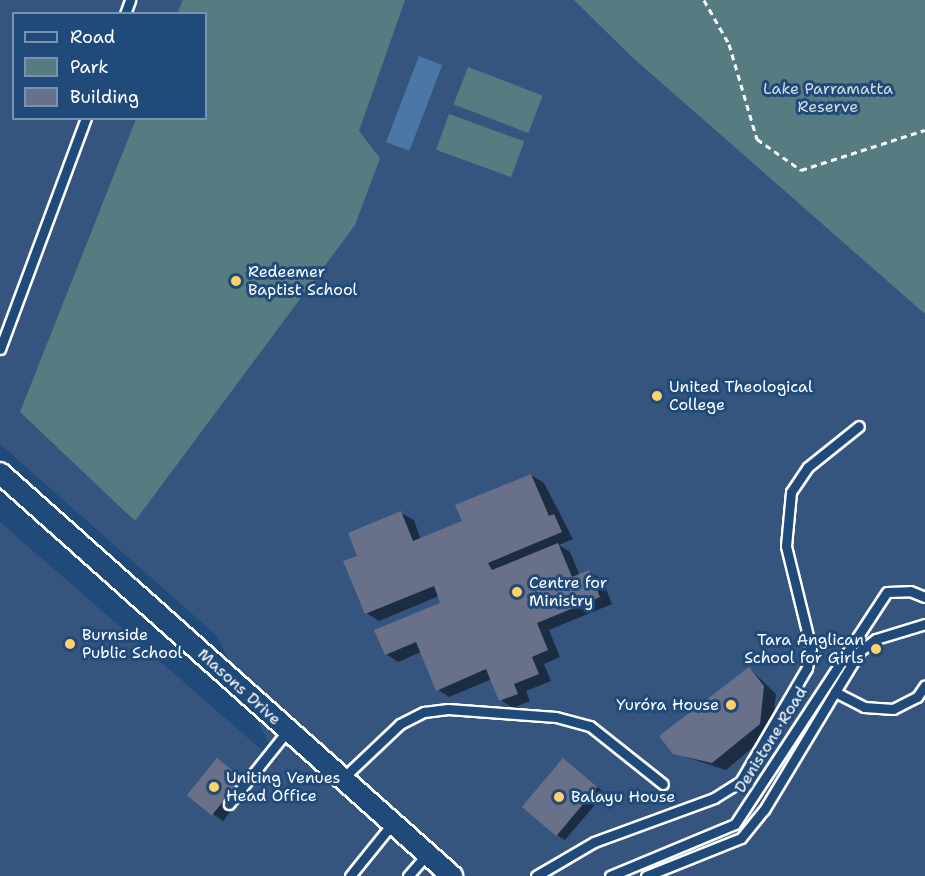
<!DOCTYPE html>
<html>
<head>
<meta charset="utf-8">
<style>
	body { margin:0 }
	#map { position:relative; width:925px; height:876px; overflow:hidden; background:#1f4a7a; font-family:"Shantell Sans",sans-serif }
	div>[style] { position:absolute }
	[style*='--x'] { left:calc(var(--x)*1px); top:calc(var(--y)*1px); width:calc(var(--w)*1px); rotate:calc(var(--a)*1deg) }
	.built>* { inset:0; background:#35557f }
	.green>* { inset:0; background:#567c82; transform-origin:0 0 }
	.water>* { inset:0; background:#4b77a6; transform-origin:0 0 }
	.shadow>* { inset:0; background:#0007; transform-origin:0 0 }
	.building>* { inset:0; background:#68708a; transform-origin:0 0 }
	.path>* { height:3px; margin-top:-1.5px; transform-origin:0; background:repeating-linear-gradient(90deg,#fff 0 6px,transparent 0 10.5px) }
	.roads { filter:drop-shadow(2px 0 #fff) drop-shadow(-2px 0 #fff) drop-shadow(0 2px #fff) drop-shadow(0 -2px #fff) }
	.service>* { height:9px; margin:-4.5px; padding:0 4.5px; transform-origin:4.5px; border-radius:4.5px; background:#1f4a7a }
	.minor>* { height:20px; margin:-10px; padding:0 10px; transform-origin:10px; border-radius:10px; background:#1f4a7a }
	.dots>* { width:16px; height:16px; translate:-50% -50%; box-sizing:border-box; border:3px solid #1f4a7a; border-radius:50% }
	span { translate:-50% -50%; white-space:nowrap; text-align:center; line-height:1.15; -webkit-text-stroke:6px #1f4a7a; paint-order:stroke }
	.park-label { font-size:16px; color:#d5dee0 }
	.poi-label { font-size:16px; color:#fff }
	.left { translate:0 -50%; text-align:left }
	.right { translate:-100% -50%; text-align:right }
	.street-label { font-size:16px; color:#fff }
	.legend { position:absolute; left:12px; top:12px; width:195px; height:108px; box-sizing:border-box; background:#1f4a7a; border:2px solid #7992af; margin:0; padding:8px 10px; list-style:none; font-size:18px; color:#fff }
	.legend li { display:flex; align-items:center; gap:12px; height:30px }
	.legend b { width:30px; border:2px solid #7992af }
</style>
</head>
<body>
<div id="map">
	<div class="built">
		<div style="clip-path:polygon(evenodd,0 0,574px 0,925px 314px,925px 876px,0 876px,0 522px,279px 765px,217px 636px,0 444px,0 0,14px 14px,206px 14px,206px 118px,14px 118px,14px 14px)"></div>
	</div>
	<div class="green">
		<div style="clip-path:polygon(183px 0,405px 0,359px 131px,380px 158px,355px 225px,135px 521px,20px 412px,136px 119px,206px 118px,206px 14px,177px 13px)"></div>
		<div style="clip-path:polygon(574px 0,925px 0,925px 314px,633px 58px)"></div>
		<div style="left:468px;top:67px;width:80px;height:40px;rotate:21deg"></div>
		<div style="left:449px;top:114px;width:80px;height:38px;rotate:20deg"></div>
	</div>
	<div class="water">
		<div style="left:419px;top:56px;width:25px;height:92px;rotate:21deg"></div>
	</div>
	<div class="shadow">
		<div style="clip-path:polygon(531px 475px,544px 483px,573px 539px,559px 545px,570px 552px,580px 576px,589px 572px,602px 579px,612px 604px,549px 630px,560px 657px,544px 664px,551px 681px,526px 691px,530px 701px,513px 708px,501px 700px,492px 679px,449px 697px,437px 689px,421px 652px,398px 662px,386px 654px,442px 603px,439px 596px,379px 621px,366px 613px,359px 557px,401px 513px,414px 520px,421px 540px,464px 522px)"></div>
		<div style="clip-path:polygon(749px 668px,776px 694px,772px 731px,726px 770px,674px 753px)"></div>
		<div style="left:217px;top:760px;width:41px;height:46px;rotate:36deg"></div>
		<div style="clip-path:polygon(564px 760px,605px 793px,565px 840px,555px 834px)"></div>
	</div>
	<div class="building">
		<div style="clip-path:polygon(531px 474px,549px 516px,554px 514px,562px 532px,488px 563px,492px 570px,558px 543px,572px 577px,589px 570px,600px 597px,537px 623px,548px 650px,532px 657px,539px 674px,514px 684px,518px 694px,499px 701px,486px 669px,436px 691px,416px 642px,385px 655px,374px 630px,440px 603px,434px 586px,365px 614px,343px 561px,357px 556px,348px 533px,401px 511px,413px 541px,462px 521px,455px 505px)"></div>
		<div style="clip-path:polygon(749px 667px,764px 686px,760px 724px,712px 763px,673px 754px,659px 736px)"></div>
		<div style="left:217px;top:758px;width:32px;height:48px;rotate:39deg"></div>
		<div style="left:563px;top:758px;width:45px;height:64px;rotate:40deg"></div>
	</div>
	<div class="path">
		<div style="--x:704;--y:0;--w:51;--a:60.4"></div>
		<div style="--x:729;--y:44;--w:99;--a:73.6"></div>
		<div style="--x:757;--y:139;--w:54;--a:35.2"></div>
		<div style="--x:801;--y:170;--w:130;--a:-17.9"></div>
	</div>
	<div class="roads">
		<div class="service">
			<div style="--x:125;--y:14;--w:15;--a:-70"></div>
			<div style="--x:0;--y:349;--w:246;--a:-69.6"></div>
			<div style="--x:835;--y:692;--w:48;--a:-58.6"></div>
			<div style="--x:860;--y:651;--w:20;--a:-37"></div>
			<div style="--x:876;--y:639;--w:51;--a:-17"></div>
			<div style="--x:342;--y:779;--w:80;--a:-43.5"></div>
			<div style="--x:400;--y:724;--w:27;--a:-27"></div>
			<div style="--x:424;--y:712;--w:24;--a:-7"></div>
			<div style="--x:448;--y:709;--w:108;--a:4.2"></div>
			<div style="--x:556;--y:717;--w:35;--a:15"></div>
			<div style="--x:590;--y:726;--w:93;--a:38.5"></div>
			<div style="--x:229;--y:804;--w:95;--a:-51.4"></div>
			<div style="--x:350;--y:876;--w:67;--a:-51.1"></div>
			<div style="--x:408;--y:876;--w:29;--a:-49"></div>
			<div style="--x:536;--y:876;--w:67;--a:-30.4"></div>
			<div style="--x:594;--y:842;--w:128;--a:-20.1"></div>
			<div style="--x:714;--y:798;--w:31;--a:-32"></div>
			<div style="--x:740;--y:782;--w:132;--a:-59.6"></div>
			<div style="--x:807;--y:668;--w:20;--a:-79"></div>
			<div style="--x:811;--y:648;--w:105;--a:-103.8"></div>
			<div style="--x:786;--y:546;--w:54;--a:-84.7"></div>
			<div style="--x:791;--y:492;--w:30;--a:-56"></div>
			<div style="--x:808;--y:467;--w:65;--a:-38.8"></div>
			<div style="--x:610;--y:876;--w:135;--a:-22.6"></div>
			<div style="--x:735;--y:824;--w:277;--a:-56.8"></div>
			<div style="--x:887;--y:592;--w:23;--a:-2"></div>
			<div style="--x:910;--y:591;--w:16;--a:22"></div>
			<div style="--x:646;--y:876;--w:102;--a:-21.8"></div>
			<div style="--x:741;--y:838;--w:36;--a:-51"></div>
			<div style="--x:764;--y:810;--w:138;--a:-59"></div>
			<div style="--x:835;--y:692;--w:33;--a:27"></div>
			<div style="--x:864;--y:707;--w:29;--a:4"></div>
			<div style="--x:893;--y:709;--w:27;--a:-27"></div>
			<div style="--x:917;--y:697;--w:14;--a:-56"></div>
		</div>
		<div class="minor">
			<div style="--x:0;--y:473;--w:606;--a:41.72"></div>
		</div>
	</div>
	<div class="dots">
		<div style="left:236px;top:281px;background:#ffd166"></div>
		<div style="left:657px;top:396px;background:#ffd166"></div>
		<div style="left:517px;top:592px;background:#ffd166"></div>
		<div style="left:70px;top:644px;background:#ffd166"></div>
		<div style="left:876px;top:649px;background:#ffd166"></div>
		<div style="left:731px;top:705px;background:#ffd166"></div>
		<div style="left:214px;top:787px;background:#ffd166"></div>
		<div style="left:559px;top:797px;background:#ffd166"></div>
	</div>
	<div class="park-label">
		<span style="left:828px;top:98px">Lake Parramatta<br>Reserve</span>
	</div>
	<div class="poi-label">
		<span class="left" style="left:248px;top:281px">Redeemer<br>Baptist School</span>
		<span class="left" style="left:669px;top:396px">United Theological<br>College</span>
		<span class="left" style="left:529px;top:592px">Centre for<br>Ministry</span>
		<span class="left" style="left:82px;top:644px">Burnside<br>Public School</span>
		<span class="right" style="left:864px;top:649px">Tara Anglican<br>School for Girls</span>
		<span class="right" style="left:719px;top:705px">Yuróra House</span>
		<span class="left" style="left:226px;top:787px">Uniting Venues<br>Head Office</span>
		<span class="left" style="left:571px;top:797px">Balayu House</span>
	</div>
	<div class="street-label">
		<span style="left:239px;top:687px;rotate:42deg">Masons Drive</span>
		<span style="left:771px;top:740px;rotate:-58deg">Denistone Road</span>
	</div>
	<ul class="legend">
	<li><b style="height:8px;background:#1f4a7a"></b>Road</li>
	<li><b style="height:16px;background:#567c82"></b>Park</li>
	<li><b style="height:16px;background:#68708a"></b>Building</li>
	</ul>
</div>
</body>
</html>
